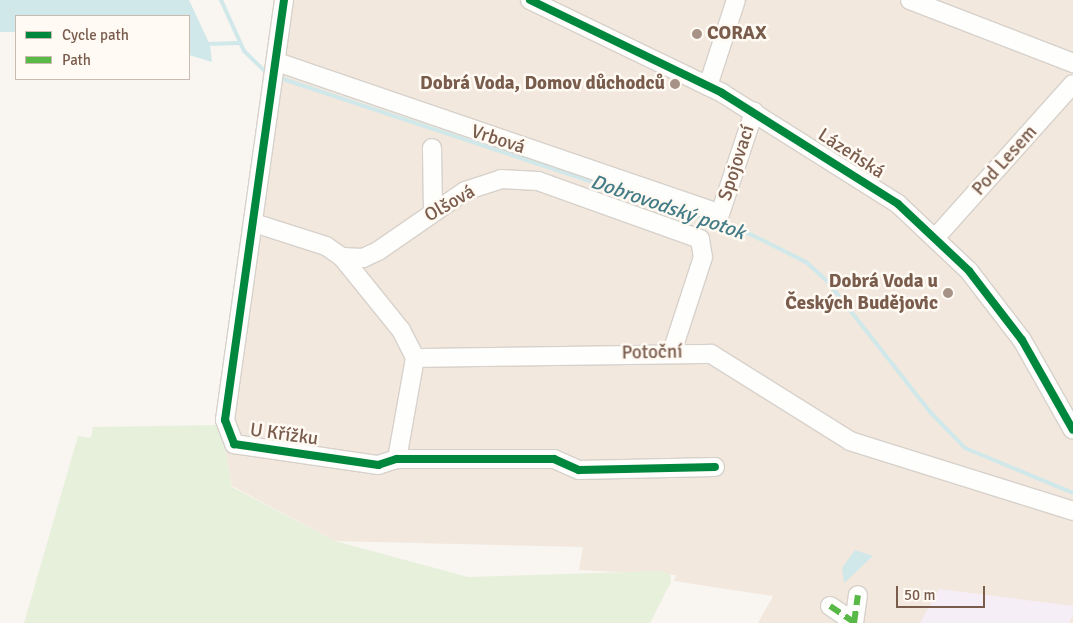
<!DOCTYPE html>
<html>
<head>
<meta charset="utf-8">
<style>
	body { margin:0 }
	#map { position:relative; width:1073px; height:623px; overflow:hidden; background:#f9f5f0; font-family:Signika,sans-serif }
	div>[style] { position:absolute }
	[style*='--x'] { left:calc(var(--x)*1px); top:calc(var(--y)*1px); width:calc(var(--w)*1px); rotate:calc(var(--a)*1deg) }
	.residential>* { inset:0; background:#f2e8de }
	.education>* { inset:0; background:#f6eef6 }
	.green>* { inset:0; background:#e7f0db }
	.water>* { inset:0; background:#d0e8ea }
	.stream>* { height:4px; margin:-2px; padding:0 2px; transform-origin:2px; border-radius:2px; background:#d0e8ea }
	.roads { filter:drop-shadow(1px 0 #d7d1cb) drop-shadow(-1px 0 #d7d1cb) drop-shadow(0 1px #d7d1cb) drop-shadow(0 -1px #d7d1cb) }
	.minor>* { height:18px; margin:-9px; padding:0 9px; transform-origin:9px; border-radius:9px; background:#fefefd }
	.quiet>* { height:6px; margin-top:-3px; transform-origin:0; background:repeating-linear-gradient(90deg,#58b947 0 12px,transparent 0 18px) }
	.cycleway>* { height:8px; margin:-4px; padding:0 4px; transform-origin:4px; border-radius:4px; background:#00873e }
	.dots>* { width:14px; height:14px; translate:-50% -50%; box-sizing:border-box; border:2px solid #fffaf3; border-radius:50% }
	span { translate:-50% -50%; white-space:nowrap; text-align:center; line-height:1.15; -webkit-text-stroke:5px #fffaf3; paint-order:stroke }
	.poi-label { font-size:19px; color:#7a5c4d; font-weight:700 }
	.left { translate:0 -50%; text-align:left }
	.right { translate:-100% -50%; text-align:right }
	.street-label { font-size:19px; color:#7a5c4d }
	.water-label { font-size:20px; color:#437c86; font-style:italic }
	.legend { position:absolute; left:15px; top:15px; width:175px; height:65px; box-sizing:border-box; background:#fffaf3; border:1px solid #cabbb1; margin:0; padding:6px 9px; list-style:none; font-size:15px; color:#7a5c4d }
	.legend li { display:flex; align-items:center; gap:10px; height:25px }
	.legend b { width:25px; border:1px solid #cabbb1 }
	.scale { position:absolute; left:896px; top:586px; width:89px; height:22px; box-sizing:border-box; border:2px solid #7a5c4d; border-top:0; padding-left:6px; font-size:15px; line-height:18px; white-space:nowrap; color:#7a5c4d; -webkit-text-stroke:4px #fffaf3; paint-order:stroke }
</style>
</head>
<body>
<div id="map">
	<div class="residential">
		<div style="clip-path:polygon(275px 0,1073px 0,1073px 623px,758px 623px,773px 596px,674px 581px,676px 575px,579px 570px,583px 547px,335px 541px,232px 486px,220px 425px,268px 81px,262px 79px)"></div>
	</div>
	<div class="education">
		<div style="clip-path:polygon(939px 589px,1073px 606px,1073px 614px,1069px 623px,920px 623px)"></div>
	</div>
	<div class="green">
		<div style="clip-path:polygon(220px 425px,232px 487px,335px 541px,468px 577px,663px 571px,670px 574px,671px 582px,650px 623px,24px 623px,78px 436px,91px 438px,93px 427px)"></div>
	</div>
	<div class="water">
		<div style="clip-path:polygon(0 0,189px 0,210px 45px,212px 62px,189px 55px,189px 16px,16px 16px,16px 32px,0 32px)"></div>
		<div style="clip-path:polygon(855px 550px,873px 556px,844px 583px,842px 568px)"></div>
	</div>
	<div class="stream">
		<div style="--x:221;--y:0;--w:56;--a:65.7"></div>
		<div style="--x:244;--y:51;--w:33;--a:44"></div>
		<div style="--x:207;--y:44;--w:32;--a:-2"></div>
		<div style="--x:277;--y:77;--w:501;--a:18.4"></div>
		<div style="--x:752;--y:235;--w:60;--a:26.6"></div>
		<div style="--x:806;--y:262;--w:28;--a:42"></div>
		<div style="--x:827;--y:281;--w:167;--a:51.8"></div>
		<div style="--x:930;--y:412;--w:50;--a:45.8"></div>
		<div style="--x:965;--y:448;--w:117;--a:22.6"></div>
	</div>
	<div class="roads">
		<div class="minor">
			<div style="--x:284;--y:0;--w:424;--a:98"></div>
			<div style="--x:225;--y:420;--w:26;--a:69"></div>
			<div style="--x:234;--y:444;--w:146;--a:8.3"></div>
			<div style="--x:378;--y:465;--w:20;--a:-18"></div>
			<div style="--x:397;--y:459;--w:157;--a:0"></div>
			<div style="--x:554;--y:459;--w:27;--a:24"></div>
			<div style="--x:579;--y:470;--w:136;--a:-1.3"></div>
			<div style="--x:530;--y:0;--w:213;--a:25.8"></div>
			<div style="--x:722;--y:93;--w:208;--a:32.2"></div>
			<div style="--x:898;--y:204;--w:98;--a:43.3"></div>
			<div style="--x:969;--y:271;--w:87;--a:52.5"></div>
			<div style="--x:1022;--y:340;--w:103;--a:60.5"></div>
			<div style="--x:910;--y:0;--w:175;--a:21.1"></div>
			<div style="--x:277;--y:62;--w:468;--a:18.9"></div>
			<div style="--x:720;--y:214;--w:108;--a:-71.6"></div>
			<div style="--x:708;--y:86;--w:90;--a:-72"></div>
			<div style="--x:432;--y:148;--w:63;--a:89.1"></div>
			<div style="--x:254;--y:223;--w:76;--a:17.7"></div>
			<div style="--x:326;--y:246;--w:19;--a:35"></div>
			<div style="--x:342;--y:257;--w:94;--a:51.1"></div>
			<div style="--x:401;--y:330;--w:31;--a:63"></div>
			<div style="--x:936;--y:237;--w:205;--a:-48.2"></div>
			<div style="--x:342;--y:257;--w:21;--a:3"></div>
			<div style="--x:363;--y:258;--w:17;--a:-25"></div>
			<div style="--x:378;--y:251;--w:106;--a:-34.6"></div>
			<div style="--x:465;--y:191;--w:38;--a:-18"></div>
			<div style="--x:501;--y:179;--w:37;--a:3"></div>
			<div style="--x:538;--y:181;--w:172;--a:19.7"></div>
			<div style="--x:700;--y:239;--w:18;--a:81"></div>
			<div style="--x:703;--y:257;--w:100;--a:108.1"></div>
			<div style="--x:415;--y:358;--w:296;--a:-0.8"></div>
			<div style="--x:711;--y:354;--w:164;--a:32"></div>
			<div style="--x:850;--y:441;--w:234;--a:17.4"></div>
			<div style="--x:397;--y:459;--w:103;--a:-79.9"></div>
			<div style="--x:830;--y:606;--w:29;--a:34"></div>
			<div style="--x:854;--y:623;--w:28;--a:-82"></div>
		</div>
	</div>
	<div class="quiet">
		<div style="--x:830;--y:606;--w:29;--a:34"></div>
		<div style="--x:854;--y:623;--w:28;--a:-82"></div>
	</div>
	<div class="cycleway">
		<div style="--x:284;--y:0;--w:424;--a:98"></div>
		<div style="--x:225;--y:420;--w:26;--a:69"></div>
		<div style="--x:234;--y:444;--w:146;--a:8.3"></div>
		<div style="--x:378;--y:465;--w:20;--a:-18"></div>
		<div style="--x:397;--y:459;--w:157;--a:0"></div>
		<div style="--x:554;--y:459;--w:27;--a:24"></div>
		<div style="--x:579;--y:470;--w:136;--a:-1.3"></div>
		<div style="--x:530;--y:0;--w:213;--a:25.8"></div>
		<div style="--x:722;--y:93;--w:208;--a:32.2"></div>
		<div style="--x:898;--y:204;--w:98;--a:43.3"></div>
		<div style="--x:969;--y:271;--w:87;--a:52.5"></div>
		<div style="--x:1022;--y:340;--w:103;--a:60.5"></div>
	</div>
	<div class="dots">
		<div style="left:697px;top:34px;background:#a69286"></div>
		<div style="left:675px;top:84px;background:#a69286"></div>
		<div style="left:948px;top:293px;background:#a69286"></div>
	</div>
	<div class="poi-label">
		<span class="left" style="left:707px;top:34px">CORAX</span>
		<span class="right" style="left:665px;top:84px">Dobrá Voda, Domov důchodců</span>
		<span class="right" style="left:938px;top:293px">Dobrá Voda u<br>Českých Budějovic</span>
	</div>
	<div class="street-label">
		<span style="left:498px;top:140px;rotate:18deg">Vrbová</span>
		<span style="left:851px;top:154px;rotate:33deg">Lázeňská</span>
		<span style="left:1005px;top:161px;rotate:-48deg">Pod Lesem</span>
		<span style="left:737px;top:163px;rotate:-72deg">Spojovací</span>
		<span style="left:450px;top:204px;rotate:-30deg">Olšová</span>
		<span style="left:652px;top:353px;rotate:-1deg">Potoční</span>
		<span style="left:284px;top:435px;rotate:8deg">U Křížku</span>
	</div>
	<div class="water-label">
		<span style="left:668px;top:207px;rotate:19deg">Dobrovodský potok</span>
	</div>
	<ul class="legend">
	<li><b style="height:6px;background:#00873e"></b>Cycle path</li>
	<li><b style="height:6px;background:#58b947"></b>Path</li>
	</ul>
	<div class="scale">50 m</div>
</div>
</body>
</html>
